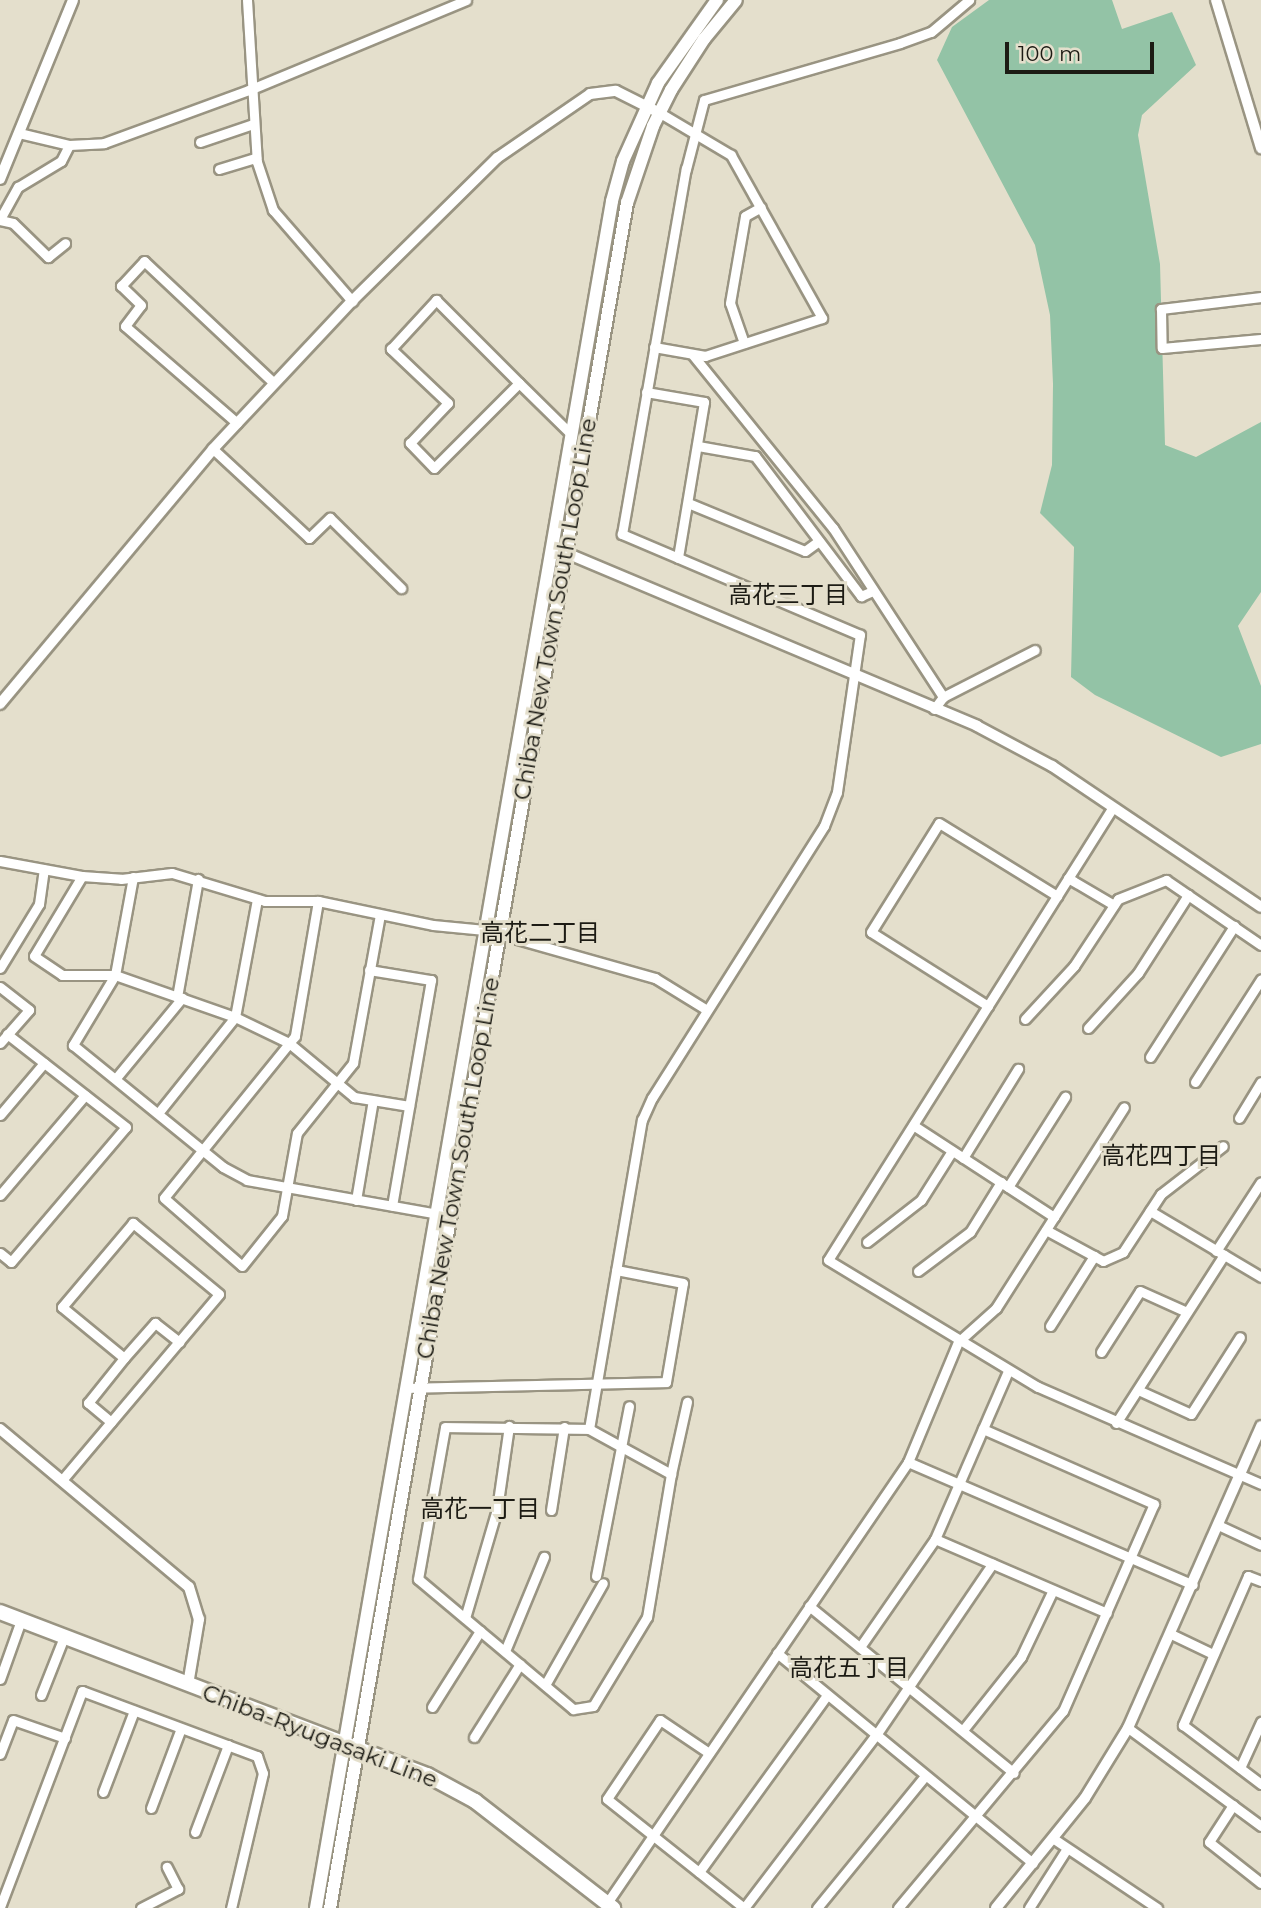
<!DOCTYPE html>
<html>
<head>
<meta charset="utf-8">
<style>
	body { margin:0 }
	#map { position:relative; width:1261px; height:1908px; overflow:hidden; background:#e4dfcc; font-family:Montserrat,"Noto Sans JP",sans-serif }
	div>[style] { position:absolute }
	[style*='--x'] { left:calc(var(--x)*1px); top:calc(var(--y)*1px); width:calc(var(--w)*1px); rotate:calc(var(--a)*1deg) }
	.green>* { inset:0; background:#93c3a6 }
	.roads { filter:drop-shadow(2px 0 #999482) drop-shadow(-2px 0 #999482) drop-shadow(0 2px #999482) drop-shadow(0 -2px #999482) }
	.minor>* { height:9px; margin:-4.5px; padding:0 4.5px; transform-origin:4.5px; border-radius:4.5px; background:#fff }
	.tertiary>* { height:10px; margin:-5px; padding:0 5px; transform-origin:5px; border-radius:5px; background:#fff }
	.secondary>* { height:12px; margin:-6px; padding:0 6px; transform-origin:6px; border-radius:6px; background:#fff }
	.primary>* { height:14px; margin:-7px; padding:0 7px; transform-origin:7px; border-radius:7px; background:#fff }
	span { translate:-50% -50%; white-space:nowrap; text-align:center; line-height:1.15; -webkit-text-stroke:6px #e4dfcc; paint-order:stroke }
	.street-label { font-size:23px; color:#1c1b14 }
	.neighbourhood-label { font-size:24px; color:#1c1b14 }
	.scale { position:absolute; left:1005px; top:42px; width:149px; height:32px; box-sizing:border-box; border:4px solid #1c1b14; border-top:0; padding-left:9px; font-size:21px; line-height:24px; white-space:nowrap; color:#1c1b14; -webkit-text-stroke:5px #e4dfcc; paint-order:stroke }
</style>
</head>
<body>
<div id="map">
	<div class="green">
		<div style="clip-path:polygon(989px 0,1112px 0,1122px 29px,1172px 12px,1196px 65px,1142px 115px,1138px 135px,1160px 264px,1165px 445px,1196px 457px,1261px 422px,1261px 592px,1238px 626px,1261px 686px,1261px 744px,1221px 757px,1095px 695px,1071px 677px,1074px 547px,1040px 513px,1052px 465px,1053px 384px,1050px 315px,1035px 245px,937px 60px,952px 27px)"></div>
	</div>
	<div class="roads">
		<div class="minor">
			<div style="--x:247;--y:0;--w:162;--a:86.5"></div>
			<div style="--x:257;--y:162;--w:51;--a:71.6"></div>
			<div style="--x:273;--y:210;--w:121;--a:49"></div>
			<div style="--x:19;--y:133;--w:51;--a:13.5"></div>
			<div style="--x:69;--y:145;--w:35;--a:-3"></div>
			<div style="--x:104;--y:143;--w:154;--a:-20.1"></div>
			<div style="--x:249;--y:90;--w:235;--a:-22.5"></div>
			<div style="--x:200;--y:142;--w:56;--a:-18.8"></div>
			<div style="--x:219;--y:169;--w:39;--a:-17"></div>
			<div style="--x:0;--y:219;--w:37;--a:-61"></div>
			<div style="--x:18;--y:187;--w:50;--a:-31.2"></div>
			<div style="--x:61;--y:161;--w:18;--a:-63"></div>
			<div style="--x:0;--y:220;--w:13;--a:13"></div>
			<div style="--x:13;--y:223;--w:49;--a:44.2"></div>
			<div style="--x:48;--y:257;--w:22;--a:-39"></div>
			<div style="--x:1261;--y:297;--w:101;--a:173.2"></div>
			<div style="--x:1161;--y:309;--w:39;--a:89"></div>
			<div style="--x:1162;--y:348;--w:99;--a:-5.2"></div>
			<div style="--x:744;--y:343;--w:42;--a:-109.3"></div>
			<div style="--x:730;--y:303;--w:88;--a:-80.2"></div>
			<div style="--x:745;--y:216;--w:18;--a:-29"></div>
			<div style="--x:654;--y:347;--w:52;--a:10"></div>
			<div style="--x:705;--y:356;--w:123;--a:-18"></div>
			<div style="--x:822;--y:318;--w:187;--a:-119.2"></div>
			<div style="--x:731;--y:155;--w:82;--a:-149.4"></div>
			<div style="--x:692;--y:354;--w:224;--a:51"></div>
			<div style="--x:833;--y:528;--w:202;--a:56.9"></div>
			<div style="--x:519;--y:383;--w:120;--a:135"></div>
			<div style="--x:434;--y:468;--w:35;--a:-134"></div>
			<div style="--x:410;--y:443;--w:55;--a:-46.5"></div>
			<div style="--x:448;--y:403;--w:79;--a:-136.5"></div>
			<div style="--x:391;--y:349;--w:67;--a:-47.4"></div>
			<div style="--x:436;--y:300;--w:117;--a:45"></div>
			<div style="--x:519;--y:383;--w:74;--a:44.5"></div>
			<div style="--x:646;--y:392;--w:59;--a:9.8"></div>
			<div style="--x:704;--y:402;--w:158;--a:99.5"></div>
			<div style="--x:237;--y:423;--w:148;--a:-139.1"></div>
			<div style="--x:125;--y:326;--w:26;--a:-53"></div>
			<div style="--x:141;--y:305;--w:28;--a:-136"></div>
			<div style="--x:121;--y:286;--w:34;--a:-47"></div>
			<div style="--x:144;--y:261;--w:178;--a:43.2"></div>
			<div style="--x:698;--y:446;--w:58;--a:10"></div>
			<div style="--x:755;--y:456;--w:176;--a:52.9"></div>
			<div style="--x:861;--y:596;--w:13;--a:-23"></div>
			<div style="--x:213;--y:449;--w:131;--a:42.8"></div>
			<div style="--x:309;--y:538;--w:29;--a:-44"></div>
			<div style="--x:330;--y:518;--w:100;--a:44.6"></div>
			<div style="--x:688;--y:503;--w:126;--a:22.3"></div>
			<div style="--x:805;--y:551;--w:17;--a:-36"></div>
			<div style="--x:934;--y:709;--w:15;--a:-53"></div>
			<div style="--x:943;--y:697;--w:103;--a:-27.1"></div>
			<div style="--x:1113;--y:807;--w:535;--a:122.18"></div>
			<div style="--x:828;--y:1260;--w:245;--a:31.2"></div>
			<div style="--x:1038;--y:1387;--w:243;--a:23.5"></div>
			<div style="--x:0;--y:861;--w:83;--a:10.4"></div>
			<div style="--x:82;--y:876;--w:39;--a:4"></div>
			<div style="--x:121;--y:879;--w:51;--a:-6.7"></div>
			<div style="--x:172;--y:873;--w:97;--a:16.8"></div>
			<div style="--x:265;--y:901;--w:53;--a:0"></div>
			<div style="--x:318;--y:901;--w:117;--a:11.8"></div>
			<div style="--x:433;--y:925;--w:52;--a:5.5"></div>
			<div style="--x:485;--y:930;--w:177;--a:15.8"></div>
			<div style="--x:655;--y:978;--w:61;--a:31.6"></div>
			<div style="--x:82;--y:876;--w:93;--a:121"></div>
			<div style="--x:34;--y:956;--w:34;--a:34"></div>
			<div style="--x:62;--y:975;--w:53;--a:0"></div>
			<div style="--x:115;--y:975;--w:127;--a:19.3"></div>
			<div style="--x:235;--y:1017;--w:60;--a:25.7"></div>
			<div style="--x:289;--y:1043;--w:85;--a:39.7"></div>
			<div style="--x:354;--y:1097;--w:56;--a:9.3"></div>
			<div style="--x:133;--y:877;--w:100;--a:100.4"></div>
			<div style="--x:115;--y:975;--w:82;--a:121"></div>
			<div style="--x:73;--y:1045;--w:193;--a:39.1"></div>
			<div style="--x:223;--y:1167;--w:27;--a:28"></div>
			<div style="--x:247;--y:1180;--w:206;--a:10.1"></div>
			<div style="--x:1068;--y:878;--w:53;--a:30.4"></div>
			<div style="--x:318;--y:901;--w:137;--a:99.7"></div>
			<div style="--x:295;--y:1036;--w:208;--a:129"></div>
			<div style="--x:164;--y:1198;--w:103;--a:41.1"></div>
			<div style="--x:242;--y:1266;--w:64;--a:-51.3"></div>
			<div style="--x:282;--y:1216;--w:84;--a:-79.8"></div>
			<div style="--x:297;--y:1133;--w:90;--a:-51.3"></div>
			<div style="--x:353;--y:1063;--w:151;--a:-79.7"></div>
			<div style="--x:0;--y:968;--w:75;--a:-58.6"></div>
			<div style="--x:39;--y:904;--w:35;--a:-82"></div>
			<div style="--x:369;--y:970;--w:63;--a:9.2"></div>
			<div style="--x:431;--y:980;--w:229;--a:99.8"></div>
			<div style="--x:0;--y:987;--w:37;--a:38"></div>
			<div style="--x:29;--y:1010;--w:44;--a:131.3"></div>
			<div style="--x:177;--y:997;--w:120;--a:-79.9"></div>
			<div style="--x:988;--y:1006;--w:138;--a:-147.7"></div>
			<div style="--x:871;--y:932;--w:128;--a:-58"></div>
			<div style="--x:939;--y:823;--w:139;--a:31.7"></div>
			<div style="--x:1025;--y:1019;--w:72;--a:-47.2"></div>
			<div style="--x:1074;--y:966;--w:80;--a:-56.7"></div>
			<div style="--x:1118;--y:899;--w:52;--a:-21.6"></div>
			<div style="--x:1166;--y:880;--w:115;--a:34.4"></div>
			<div style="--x:1088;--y:1028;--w:74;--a:-47.7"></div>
			<div style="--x:1138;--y:973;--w:93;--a:-57.3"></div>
			<div style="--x:1150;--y:1057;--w:156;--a:-57.3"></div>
			<div style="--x:116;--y:1078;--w:104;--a:-50.5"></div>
			<div style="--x:1195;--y:1082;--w:122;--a:-57.3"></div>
			<div style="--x:159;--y:1112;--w:122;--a:-51.3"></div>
			<div style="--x:235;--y:1017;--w:120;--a:-79.4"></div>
			<div style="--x:0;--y:1115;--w:68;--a:-49.8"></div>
			<div style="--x:1239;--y:1118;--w:42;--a:-58.6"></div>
			<div style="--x:963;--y:1158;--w:105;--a:-58.3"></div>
			<div style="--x:1008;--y:1187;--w:107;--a:-57.7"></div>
			<div style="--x:0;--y:1195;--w:131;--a:-49.6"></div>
			<div style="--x:356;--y:1200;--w:101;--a:-80.4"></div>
			<div style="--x:1150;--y:1211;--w:129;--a:30.7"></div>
			<div style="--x:1054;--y:1217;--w:130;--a:-57.5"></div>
			<div style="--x:1046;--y:1230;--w:65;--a:28.5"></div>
			<div style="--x:1103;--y:1261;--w:22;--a:-24"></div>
			<div style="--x:1123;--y:1252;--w:69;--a:-56.8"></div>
			<div style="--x:1161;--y:1194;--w:78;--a:-37.7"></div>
			<div style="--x:867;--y:1242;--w:68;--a:-37.9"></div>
			<div style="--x:921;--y:1200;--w:58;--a:-57.7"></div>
			<div style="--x:1216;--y:1251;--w:82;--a:-56.9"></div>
			<div style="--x:0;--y:1253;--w:14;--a:39"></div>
			<div style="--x:11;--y:1262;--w:177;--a:-49.6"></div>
			<div style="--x:126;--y:1127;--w:151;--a:-142"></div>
			<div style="--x:918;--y:1271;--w:65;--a:-36.9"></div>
			<div style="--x:970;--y:1232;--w:59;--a:-58.2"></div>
			<div style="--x:1050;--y:1326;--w:83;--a:-57.8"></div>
			<div style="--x:1101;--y:1352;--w:72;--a:-57.4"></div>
			<div style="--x:1140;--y:1291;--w:51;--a:24.1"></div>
			<div style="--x:407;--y:1388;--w:259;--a:-1.3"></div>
			<div style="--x:666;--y:1382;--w:100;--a:-80.3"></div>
			<div style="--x:683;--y:1283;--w:68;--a:-169"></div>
			<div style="--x:1138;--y:1390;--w:58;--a:24.4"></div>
			<div style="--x:1191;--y:1414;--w:91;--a:-57.5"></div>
			<div style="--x:111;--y:1422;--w:30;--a:-140"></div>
			<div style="--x:88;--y:1403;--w:58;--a:-51.3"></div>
			<div style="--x:1116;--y:1423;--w:200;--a:-57.3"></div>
			<div style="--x:589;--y:1429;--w:94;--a:28.8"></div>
			<div style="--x:671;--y:1474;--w:145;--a:99.5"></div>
			<div style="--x:647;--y:1617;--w:104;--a:121.2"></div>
			<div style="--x:593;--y:1706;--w:20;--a:171"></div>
			<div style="--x:573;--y:1709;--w:202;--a:-140"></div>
			<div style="--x:418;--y:1579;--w:154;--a:-79.9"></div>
			<div style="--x:445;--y:1427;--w:144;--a:0.8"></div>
			<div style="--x:589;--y:1429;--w:314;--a:-80.3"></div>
			<div style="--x:642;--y:1120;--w:24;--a:-66"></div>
			<div style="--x:652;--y:1098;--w:322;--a:-57.7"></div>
			<div style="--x:824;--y:826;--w:36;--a:-69"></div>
			<div style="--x:837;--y:792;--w:159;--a:-81.7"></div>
			<div style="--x:860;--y:635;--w:259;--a:-157"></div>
			<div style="--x:622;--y:534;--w:371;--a:-80.1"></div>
			<div style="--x:686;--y:169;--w:71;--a:-75.4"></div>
			<div style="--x:704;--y:100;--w:204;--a:-16.2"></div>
			<div style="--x:900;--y:43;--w:33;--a:-20"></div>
			<div style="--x:931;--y:32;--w:50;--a:-40.1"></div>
			<div style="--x:908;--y:1462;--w:310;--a:23.3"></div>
			<div style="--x:671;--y:1474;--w:74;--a:-77.5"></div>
			<div style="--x:62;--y:1480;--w:243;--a:-49.8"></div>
			<div style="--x:219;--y:1294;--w:112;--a:-140.5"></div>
			<div style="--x:133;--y:1223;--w:110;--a:130.2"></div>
			<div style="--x:62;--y:1307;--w:80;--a:39.4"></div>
			<div style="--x:124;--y:1358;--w:47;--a:-48.5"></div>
			<div style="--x:155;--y:1323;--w:31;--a:38"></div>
			<div style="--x:551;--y:1510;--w:84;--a:-81.1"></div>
			<div style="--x:1218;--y:1525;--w:47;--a:24.9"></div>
			<div style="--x:935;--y:1539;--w:187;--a:23.3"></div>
			<div style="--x:596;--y:1576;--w:173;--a:-79"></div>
			<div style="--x:1261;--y:1581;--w:14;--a:-159"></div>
			<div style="--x:1248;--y:1576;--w:163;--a:113.6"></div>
			<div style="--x:1183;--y:1725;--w:98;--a:37.1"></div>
			<div style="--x:809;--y:1606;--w:264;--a:39.2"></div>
			<div style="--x:465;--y:1618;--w:114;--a:-73.6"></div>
			<div style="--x:497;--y:1509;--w:84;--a:-81.8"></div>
			<div style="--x:1171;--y:1634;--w:47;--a:25.5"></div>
			<div style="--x:860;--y:1647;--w:131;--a:-55.2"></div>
			<div style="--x:935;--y:1539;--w:183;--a:-66.5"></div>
			<div style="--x:505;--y:1651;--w:102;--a:-67.5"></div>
			<div style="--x:777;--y:1653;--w:331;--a:39.4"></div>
			<div style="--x:0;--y:1679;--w:63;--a:-70.4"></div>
			<div style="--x:545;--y:1685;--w:117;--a:-60.4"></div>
			<div style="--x:41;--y:1695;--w:62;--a:-68.4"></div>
			<div style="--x:432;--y:1707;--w:90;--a:-57.7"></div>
			<div style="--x:1128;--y:1728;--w:165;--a:36.4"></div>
			<div style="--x:963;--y:1730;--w:93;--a:-51.5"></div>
			<div style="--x:1021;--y:1657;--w:74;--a:-64.5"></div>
			<div style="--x:474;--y:1737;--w:86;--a:-57.8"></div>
			<div style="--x:709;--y:1753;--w:59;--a:-146"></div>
			<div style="--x:660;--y:1720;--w:95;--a:123.9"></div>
			<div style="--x:607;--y:1799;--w:175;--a:38.5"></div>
			<div style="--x:0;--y:1754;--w:36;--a:-69"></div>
			<div style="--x:13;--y:1720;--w:55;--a:19.1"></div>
			<div style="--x:1240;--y:1768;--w:51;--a:-65.5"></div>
			<div style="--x:103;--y:1792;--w:87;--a:-69.1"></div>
			<div style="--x:1233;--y:1805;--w:44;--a:123"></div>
			<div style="--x:1209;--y:1842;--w:66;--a:38.3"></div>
			<div style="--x:151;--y:1808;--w:85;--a:-69.4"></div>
			<div style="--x:195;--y:1832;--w:93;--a:-69.2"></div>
			<div style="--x:1054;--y:1839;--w:124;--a:33.8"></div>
			<div style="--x:699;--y:1872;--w:218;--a:-54.1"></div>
			<div style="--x:607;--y:1903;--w:534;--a:-55.68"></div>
			<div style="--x:908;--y:1462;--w:130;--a:-67.4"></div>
			<div style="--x:958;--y:1342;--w:51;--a:-41.8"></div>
			<div style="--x:996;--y:1308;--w:108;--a:-57.5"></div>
			<div style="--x:1054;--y:1217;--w:168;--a:-146.9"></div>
			<div style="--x:0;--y:1907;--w:231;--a:-69.2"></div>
			<div style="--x:82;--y:1691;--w:187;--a:20.4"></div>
			<div style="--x:257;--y:1756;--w:18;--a:71"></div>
			<div style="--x:263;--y:1773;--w:139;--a:103.3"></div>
			<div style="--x:141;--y:1908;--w:42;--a:-27.2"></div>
			<div style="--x:178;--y:1889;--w:25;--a:-117"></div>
			<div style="--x:744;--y:1908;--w:218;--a:-52.7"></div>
			<div style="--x:876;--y:1735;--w:207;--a:-55.8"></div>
			<div style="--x:817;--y:1908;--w:171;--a:-50.7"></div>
			<div style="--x:898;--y:1908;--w:257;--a:-50.1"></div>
			<div style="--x:1063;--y:1711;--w:226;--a:-66.3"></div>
			<div style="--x:1154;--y:1504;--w:187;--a:-156.3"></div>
			<div style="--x:1029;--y:1908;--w:69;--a:-57.5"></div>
		</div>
		<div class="tertiary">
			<div style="--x:1216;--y:0;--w:155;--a:73.1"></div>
			<div style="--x:0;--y:179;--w:193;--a:-67.8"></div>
			<div style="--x:552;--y:547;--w:461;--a:22.8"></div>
			<div style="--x:977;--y:726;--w:85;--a:28.1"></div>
			<div style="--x:1052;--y:766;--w:252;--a:34"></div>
			<div style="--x:0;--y:704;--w:332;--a:-50.1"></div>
			<div style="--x:213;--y:449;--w:203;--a:-46.8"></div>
			<div style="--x:352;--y:301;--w:204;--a:-44.6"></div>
			<div style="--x:497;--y:158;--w:113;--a:-34.5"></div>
			<div style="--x:590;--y:94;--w:26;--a:-7"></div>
			<div style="--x:616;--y:91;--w:49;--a:26.6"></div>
			<div style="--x:0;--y:1429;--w:246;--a:39.9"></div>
			<div style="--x:189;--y:1587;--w:34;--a:73"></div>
			<div style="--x:199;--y:1619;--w:67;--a:99.5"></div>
			<div style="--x:996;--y:1908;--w:141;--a:-51"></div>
			<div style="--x:1085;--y:1798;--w:82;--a:-58.4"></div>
			<div style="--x:1128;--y:1728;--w:330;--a:-66.2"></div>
		</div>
		<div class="secondary">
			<div style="--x:316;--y:1908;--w:1732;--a:-80.16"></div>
			<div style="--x:612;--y:201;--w:41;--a:-74.6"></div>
			<div style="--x:623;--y:161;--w:85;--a:-65.8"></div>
			<div style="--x:658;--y:83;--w:102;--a:-54.6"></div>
			<div style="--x:330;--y:1908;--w:1731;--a:-80.12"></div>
			<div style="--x:627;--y:203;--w:81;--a:-71.3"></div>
			<div style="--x:653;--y:126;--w:40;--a:-63.4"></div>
			<div style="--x:671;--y:90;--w:61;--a:-57.1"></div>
			<div style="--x:704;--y:39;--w:50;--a:-50.6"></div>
		</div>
		<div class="primary">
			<div style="--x:0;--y:1612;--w:457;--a:20.9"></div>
			<div style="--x:427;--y:1775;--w:55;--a:28.4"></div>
			<div style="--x:475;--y:1801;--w:175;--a:37.8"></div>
		</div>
	</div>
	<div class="street-label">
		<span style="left:555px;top:609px;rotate:-80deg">Chiba New Town South Loop Line</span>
		<span style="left:458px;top:1168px;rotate:-80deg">Chiba New Town South Loop Line</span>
		<span style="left:320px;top:1736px;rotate:21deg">Chiba-Ryugasaki Line</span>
	</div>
	<div class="neighbourhood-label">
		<span style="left:788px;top:595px">高花三丁目</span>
		<span style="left:540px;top:933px">高花二丁目</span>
		<span style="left:1161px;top:1156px">高花四丁目</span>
		<span style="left:480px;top:1509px">高花一丁目</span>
		<span style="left:849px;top:1668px">高花五丁目</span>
	</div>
	<div class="scale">100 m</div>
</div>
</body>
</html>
